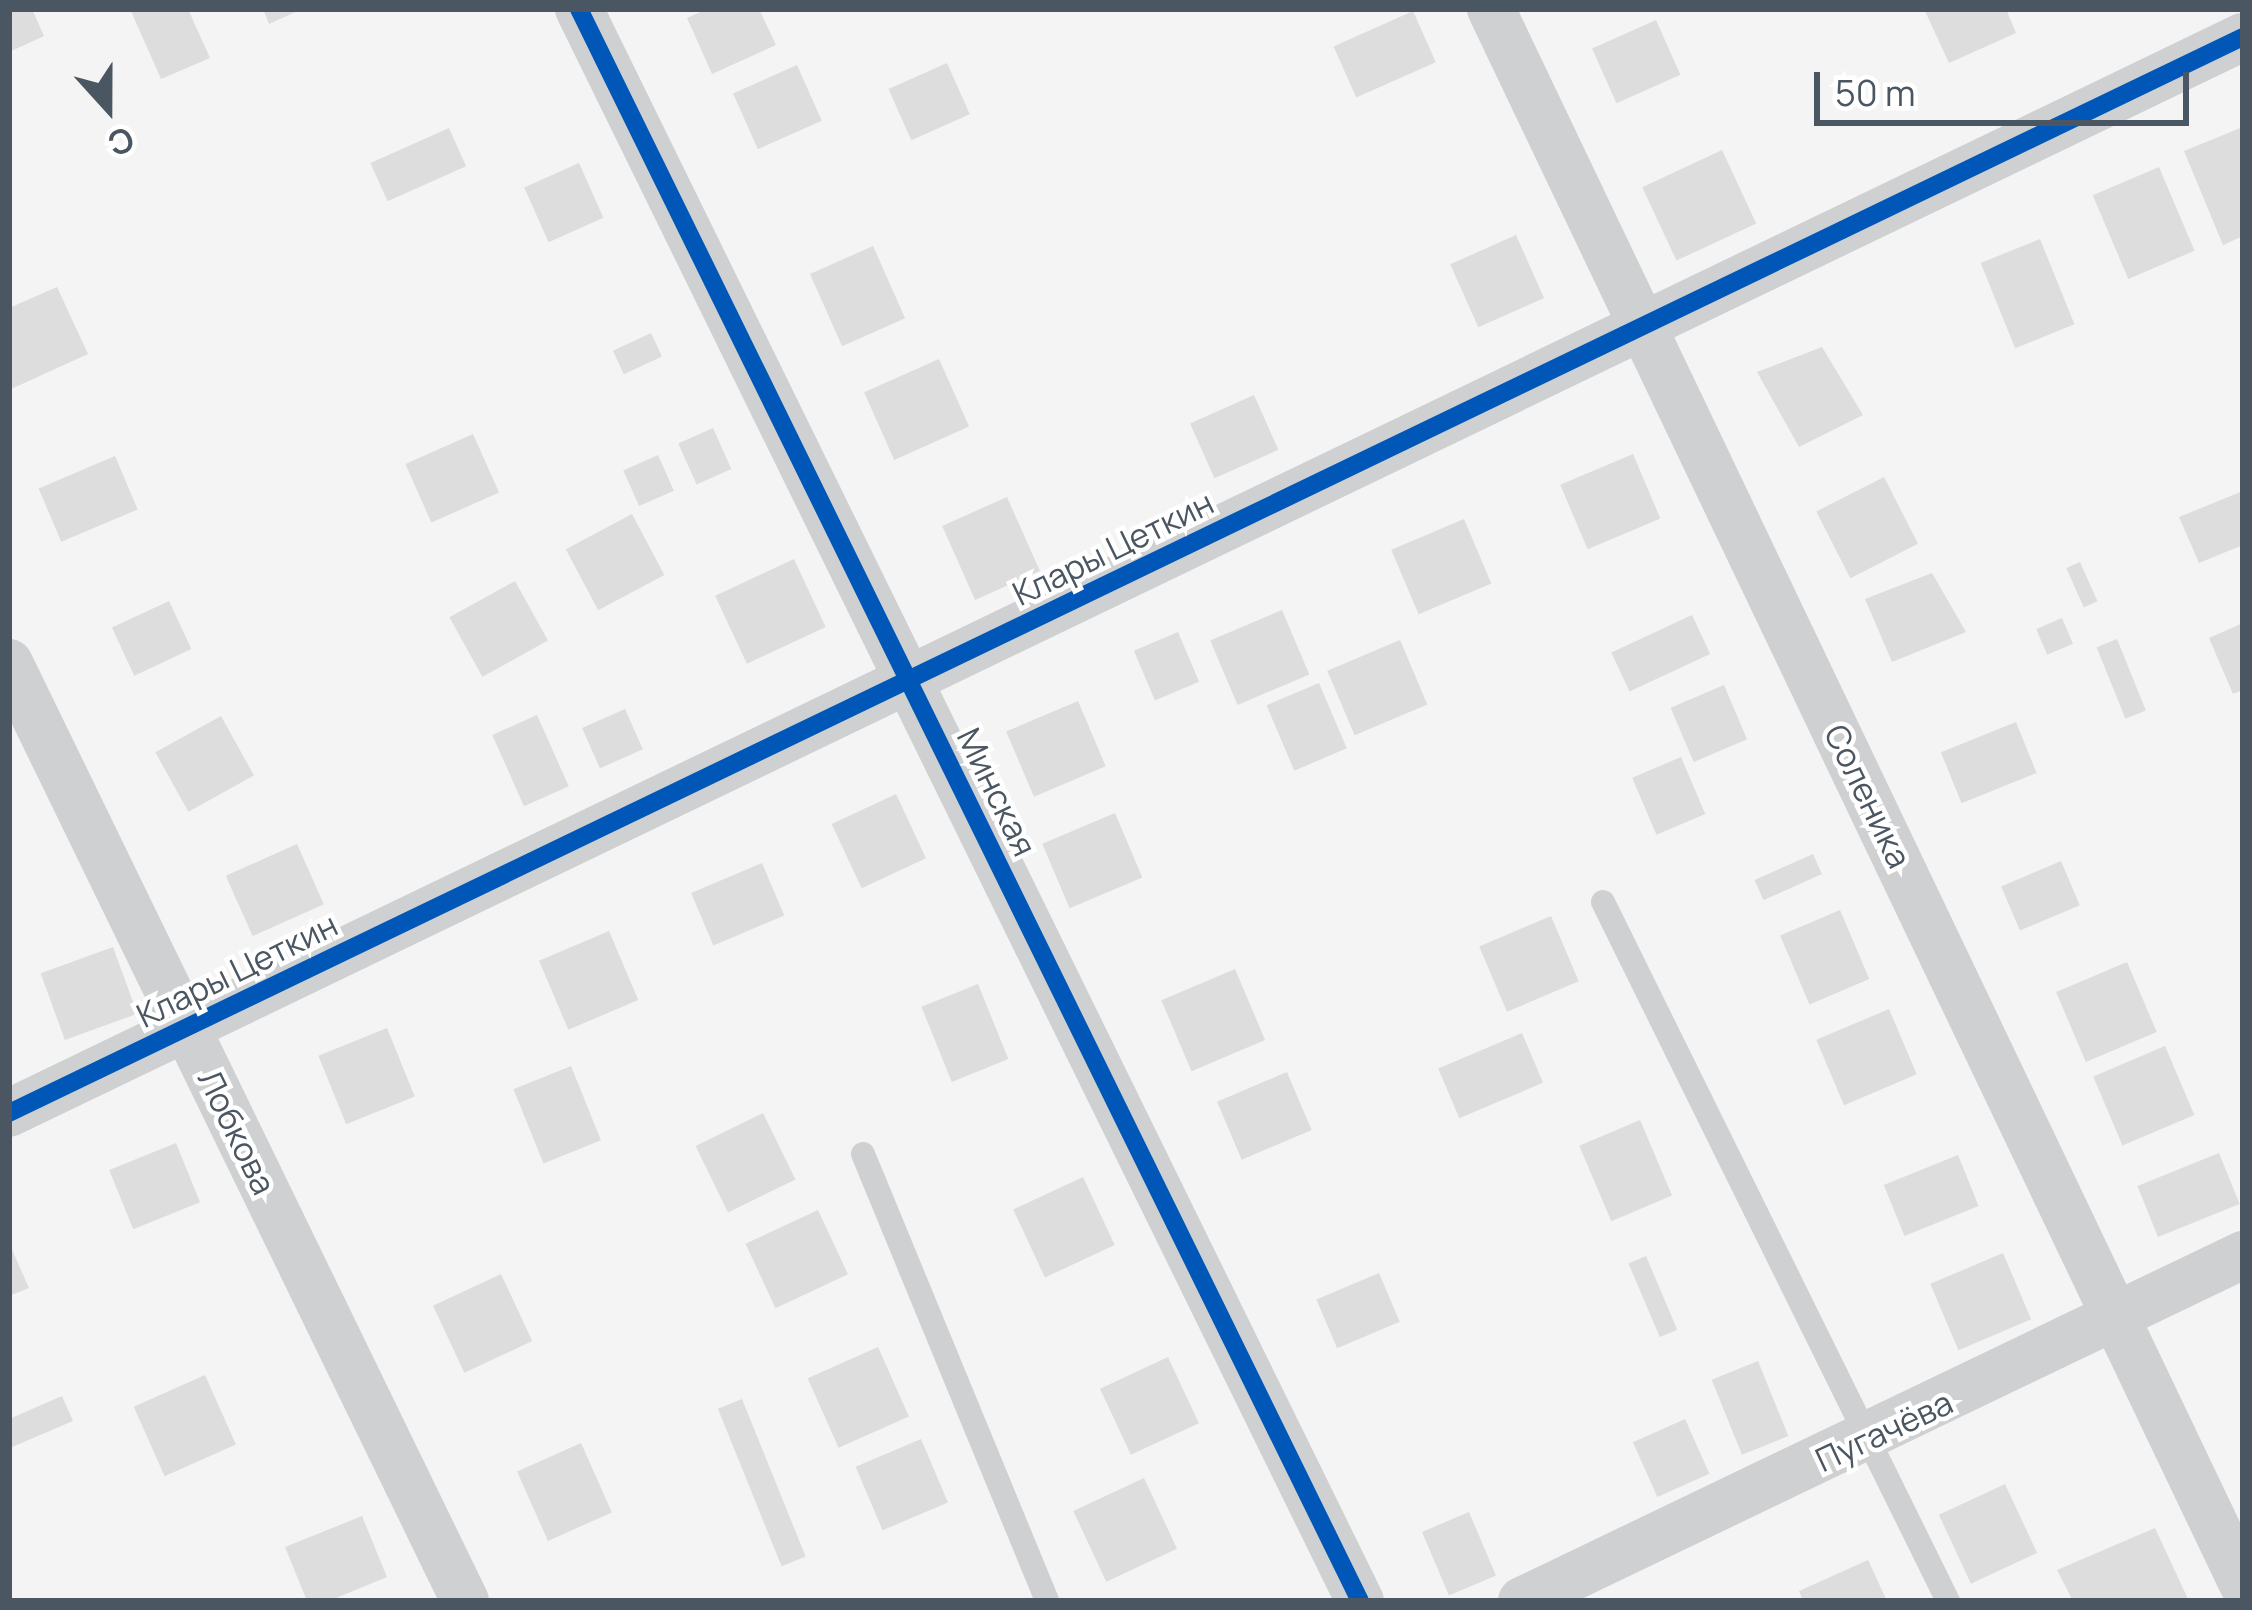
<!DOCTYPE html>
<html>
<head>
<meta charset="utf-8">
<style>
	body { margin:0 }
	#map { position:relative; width:2252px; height:1610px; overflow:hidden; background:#f4f4f4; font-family:Manrope,sans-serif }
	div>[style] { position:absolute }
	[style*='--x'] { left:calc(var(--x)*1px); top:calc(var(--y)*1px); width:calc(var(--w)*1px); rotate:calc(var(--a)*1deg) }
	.building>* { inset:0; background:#ddddde; transform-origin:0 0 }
	.service>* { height:24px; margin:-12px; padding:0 12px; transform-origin:12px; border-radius:12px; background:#ced0d2 }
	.minor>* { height:48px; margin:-24px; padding:0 24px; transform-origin:24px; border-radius:24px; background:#ced0d2 }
	.cycleway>* { height:18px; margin:-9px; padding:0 9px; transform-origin:9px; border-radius:9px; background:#0057b8 }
	span { translate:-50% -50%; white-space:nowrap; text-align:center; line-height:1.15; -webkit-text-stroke:9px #fff; paint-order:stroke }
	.street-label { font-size:33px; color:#4a5661 }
	.frame { position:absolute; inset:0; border:12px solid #4a5661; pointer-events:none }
	.north { position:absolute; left:48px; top:48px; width:120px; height:120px; -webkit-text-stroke:9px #fff; paint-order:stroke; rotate:159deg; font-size:33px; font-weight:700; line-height:48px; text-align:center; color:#4a5661 }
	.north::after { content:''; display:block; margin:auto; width:42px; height:54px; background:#4a5661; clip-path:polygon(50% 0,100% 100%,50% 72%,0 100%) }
	.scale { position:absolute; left:1814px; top:72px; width:375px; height:54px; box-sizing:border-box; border:6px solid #4a5661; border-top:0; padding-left:15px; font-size:36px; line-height:42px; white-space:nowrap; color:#4a5661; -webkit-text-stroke:9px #fff; paint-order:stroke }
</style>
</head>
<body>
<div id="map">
	<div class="building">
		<div style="clip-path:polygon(9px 9px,32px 9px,44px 36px,9px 52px)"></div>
		<div style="clip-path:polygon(130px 9px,188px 9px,210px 58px,161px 79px)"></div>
		<div style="clip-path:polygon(263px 9px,302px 9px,269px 24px)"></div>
		<div style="clip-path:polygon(707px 9px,759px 9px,776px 45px,712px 74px,687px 18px)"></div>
		<div style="clip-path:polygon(1924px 9px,2006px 9px,2016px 33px,1949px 63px)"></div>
		<div style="left:1413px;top:11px;width:56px;height:87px;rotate:66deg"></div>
		<div style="left:1656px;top:20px;width:60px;height:70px;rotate:66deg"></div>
		<div style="left:947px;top:63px;width:56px;height:64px;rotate:66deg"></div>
		<div style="left:797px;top:65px;width:61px;height:70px;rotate:66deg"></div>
		<div style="clip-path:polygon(2243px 127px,2243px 236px,2223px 245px,2184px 151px)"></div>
		<div style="left:449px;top:128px;width:42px;height:86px;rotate:66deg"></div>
		<div style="left:1722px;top:150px;width:81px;height:88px;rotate:65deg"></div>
		<div style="left:579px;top:163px;width:60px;height:60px;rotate:66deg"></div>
		<div style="left:2159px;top:167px;width:91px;height:72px;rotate:67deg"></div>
		<div style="left:1516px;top:235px;width:69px;height:72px;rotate:66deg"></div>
		<div style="left:2040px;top:239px;width:92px;height:64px;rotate:68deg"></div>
		<div style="left:873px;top:246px;width:79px;height:69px;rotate:66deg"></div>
		<div style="clip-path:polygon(57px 287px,88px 354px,9px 390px,9px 308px)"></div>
		<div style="left:651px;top:333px;width:26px;height:42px;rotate:65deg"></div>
		<div style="clip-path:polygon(1822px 347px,1863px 415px,1799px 447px,1757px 372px)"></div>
		<div style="left:939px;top:359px;width:74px;height:82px;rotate:66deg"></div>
		<div style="left:1254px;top:395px;width:60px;height:70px;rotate:66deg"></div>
		<div style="left:713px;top:428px;width:45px;height:38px;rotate:66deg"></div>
		<div style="left:473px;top:434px;width:64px;height:74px;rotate:66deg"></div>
		<div style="left:1633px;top:454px;width:70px;height:79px;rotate:67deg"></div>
		<div style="left:658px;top:455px;width:39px;height:38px;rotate:66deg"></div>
		<div style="left:115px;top:456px;width:58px;height:83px;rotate:67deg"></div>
		<div style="left:1884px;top:477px;width:75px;height:76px;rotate:63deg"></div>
		<div style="clip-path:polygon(2243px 491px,2243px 545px,2199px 563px,2179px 517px)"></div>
		<div style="left:1007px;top:497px;width:81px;height:71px;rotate:66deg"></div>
		<div style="left:632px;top:514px;width:69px;height:75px;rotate:62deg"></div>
		<div style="left:1464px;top:519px;width:70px;height:79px;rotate:67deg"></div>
		<div style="left:794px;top:559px;width:75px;height:87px;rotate:65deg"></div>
		<div style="left:2080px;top:562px;width:43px;height:15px;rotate:66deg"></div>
		<div style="clip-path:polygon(1932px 573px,1966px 632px,1892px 662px,1865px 599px)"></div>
		<div style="left:515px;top:581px;width:68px;height:75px;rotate:61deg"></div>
		<div style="left:169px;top:601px;width:53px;height:63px;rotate:65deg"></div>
		<div style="left:1282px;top:610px;width:70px;height:78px;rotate:67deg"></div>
		<div style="left:1692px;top:615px;width:43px;height:89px;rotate:65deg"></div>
		<div style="left:2062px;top:618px;width:28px;height:28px;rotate:67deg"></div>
		<div style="clip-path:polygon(2243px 623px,2243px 690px,2233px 694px,2209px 638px)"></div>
		<div style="left:1178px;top:632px;width:54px;height:48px;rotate:67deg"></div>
		<div style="left:2117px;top:639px;width:77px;height:22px;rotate:68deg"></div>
		<div style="left:1400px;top:640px;width:70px;height:79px;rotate:67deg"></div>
		<div style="left:1319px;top:683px;width:71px;height:57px;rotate:67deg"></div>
		<div style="left:1724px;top:685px;width:59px;height:58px;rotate:67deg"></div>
		<div style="left:1078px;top:701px;width:71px;height:78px;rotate:67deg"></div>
		<div style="left:625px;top:709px;width:44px;height:47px;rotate:66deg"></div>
		<div style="left:537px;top:715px;width:78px;height:49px;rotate:66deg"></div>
		<div style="left:221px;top:716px;width:68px;height:75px;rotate:61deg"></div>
		<div style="left:2016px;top:722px;width:55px;height:81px;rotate:68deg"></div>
		<div style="left:1681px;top:757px;width:62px;height:53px;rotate:67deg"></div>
		<div style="left:896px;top:794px;width:71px;height:71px;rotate:65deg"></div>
		<div style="left:1115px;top:813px;width:70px;height:79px;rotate:67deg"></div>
		<div style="left:297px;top:844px;width:66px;height:78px;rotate:66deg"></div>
		<div style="left:1813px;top:854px;width:22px;height:64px;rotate:66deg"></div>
		<div style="left:2061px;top:861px;width:48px;height:65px;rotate:67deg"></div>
		<div style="left:762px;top:863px;width:57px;height:77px;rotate:67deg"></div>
		<div style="left:1840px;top:910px;width:75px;height:65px;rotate:67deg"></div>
		<div style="left:1551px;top:916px;width:71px;height:78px;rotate:67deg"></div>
		<div style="left:609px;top:931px;width:75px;height:76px;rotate:67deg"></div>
		<div style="left:113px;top:947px;width:71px;height:77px;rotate:70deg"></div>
		<div style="left:2127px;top:962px;width:76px;height:77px;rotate:67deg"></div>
		<div style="left:1235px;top:969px;width:77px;height:80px;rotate:67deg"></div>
		<div style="left:978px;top:984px;width:81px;height:61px;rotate:68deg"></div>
		<div style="left:1889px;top:1009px;width:71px;height:79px;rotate:67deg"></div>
		<div style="left:387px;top:1028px;width:74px;height:74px;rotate:68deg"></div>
		<div style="left:1522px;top:1033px;width:54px;height:91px;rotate:67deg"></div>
		<div style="left:2165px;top:1046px;width:75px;height:78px;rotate:67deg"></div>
		<div style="left:571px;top:1066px;width:80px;height:62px;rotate:68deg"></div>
		<div style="left:1287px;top:1072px;width:63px;height:76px;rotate:67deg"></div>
		<div style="left:763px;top:1113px;width:74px;height:75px;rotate:64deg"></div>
		<div style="left:1640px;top:1120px;width:82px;height:66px;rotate:67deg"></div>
		<div style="left:176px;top:1143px;width:64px;height:72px;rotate:68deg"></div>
		<div style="left:2219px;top:1153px;width:55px;height:88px;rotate:68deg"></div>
		<div style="left:1958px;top:1155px;width:55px;height:80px;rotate:68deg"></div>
		<div style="left:1083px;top:1177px;width:75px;height:77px;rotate:65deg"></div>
		<div style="left:818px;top:1210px;width:71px;height:80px;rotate:65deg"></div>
		<div style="clip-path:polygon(9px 1243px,29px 1288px,9px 1296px)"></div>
		<div style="left:2003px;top:1253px;width:72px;height:79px;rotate:67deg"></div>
		<div style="left:1646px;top:1256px;width:80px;height:19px;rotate:67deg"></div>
		<div style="left:1379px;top:1273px;width:53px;height:68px;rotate:67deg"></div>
		<div style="left:501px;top:1274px;width:74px;height:75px;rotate:65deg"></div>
		<div style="left:878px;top:1347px;width:76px;height:77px;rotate:66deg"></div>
		<div style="left:1168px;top:1357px;width:73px;height:75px;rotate:65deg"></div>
		<div style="left:1758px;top:1361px;width:81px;height:50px;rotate:68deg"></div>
		<div style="left:205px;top:1375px;width:76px;height:78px;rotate:66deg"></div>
		<div style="clip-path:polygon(62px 1396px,73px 1421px,12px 1447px,9px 1419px)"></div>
		<div style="left:742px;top:1399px;width:170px;height:26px;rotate:68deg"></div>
		<div style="left:1685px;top:1419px;width:60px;height:57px;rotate:66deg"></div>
		<div style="left:921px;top:1439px;width:69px;height:71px;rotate:67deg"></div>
		<div style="left:581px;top:1443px;width:76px;height:70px;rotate:66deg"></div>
		<div style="left:1144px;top:1478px;width:78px;height:78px;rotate:65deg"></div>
		<div style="left:2005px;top:1484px;width:76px;height:73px;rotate:65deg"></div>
		<div style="left:1469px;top:1512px;width:69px;height:51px;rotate:67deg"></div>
		<div style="clip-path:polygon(362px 1516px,387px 1577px,329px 1601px,307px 1601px,285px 1547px)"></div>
		<div style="clip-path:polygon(2155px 1528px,2189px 1601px,2073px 1601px,2057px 1570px)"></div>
		<div style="clip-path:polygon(1868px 1560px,1887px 1601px,1803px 1601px,1799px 1591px)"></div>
	</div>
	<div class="service">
		<div style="--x:1603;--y:902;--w:780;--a:63.73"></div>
		<div style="--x:863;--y:1154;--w:483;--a:67.6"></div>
	</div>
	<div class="minor">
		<div style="--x:579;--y:9;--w:1773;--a:63.87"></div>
		<div style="--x:1491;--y:9;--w:1745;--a:64.48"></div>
		<div style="--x:9;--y:663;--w:1043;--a:64.07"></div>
		<div style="--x:9;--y:1113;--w:2480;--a:-25.72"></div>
		<div style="--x:1522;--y:1601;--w:800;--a:-25.64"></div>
	</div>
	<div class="cycleway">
		<div style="--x:579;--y:9;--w:1773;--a:63.87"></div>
		<div style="--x:9;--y:1113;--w:2480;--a:-25.72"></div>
	</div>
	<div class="street-label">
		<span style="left:1113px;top:548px;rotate:-26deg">Клары Цеткин</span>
		<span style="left:997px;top:792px;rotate:64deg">Минская</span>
		<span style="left:1868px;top:796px;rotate:64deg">Соленика</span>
		<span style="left:237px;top:970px;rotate:-26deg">Клары Цеткин</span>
		<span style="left:237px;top:1132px;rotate:64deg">Лобкова</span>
		<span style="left:1884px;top:1431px;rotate:-25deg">Пугачёва</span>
	</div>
	<div class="frame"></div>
	<div class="north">С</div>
	<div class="scale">50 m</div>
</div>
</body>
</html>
